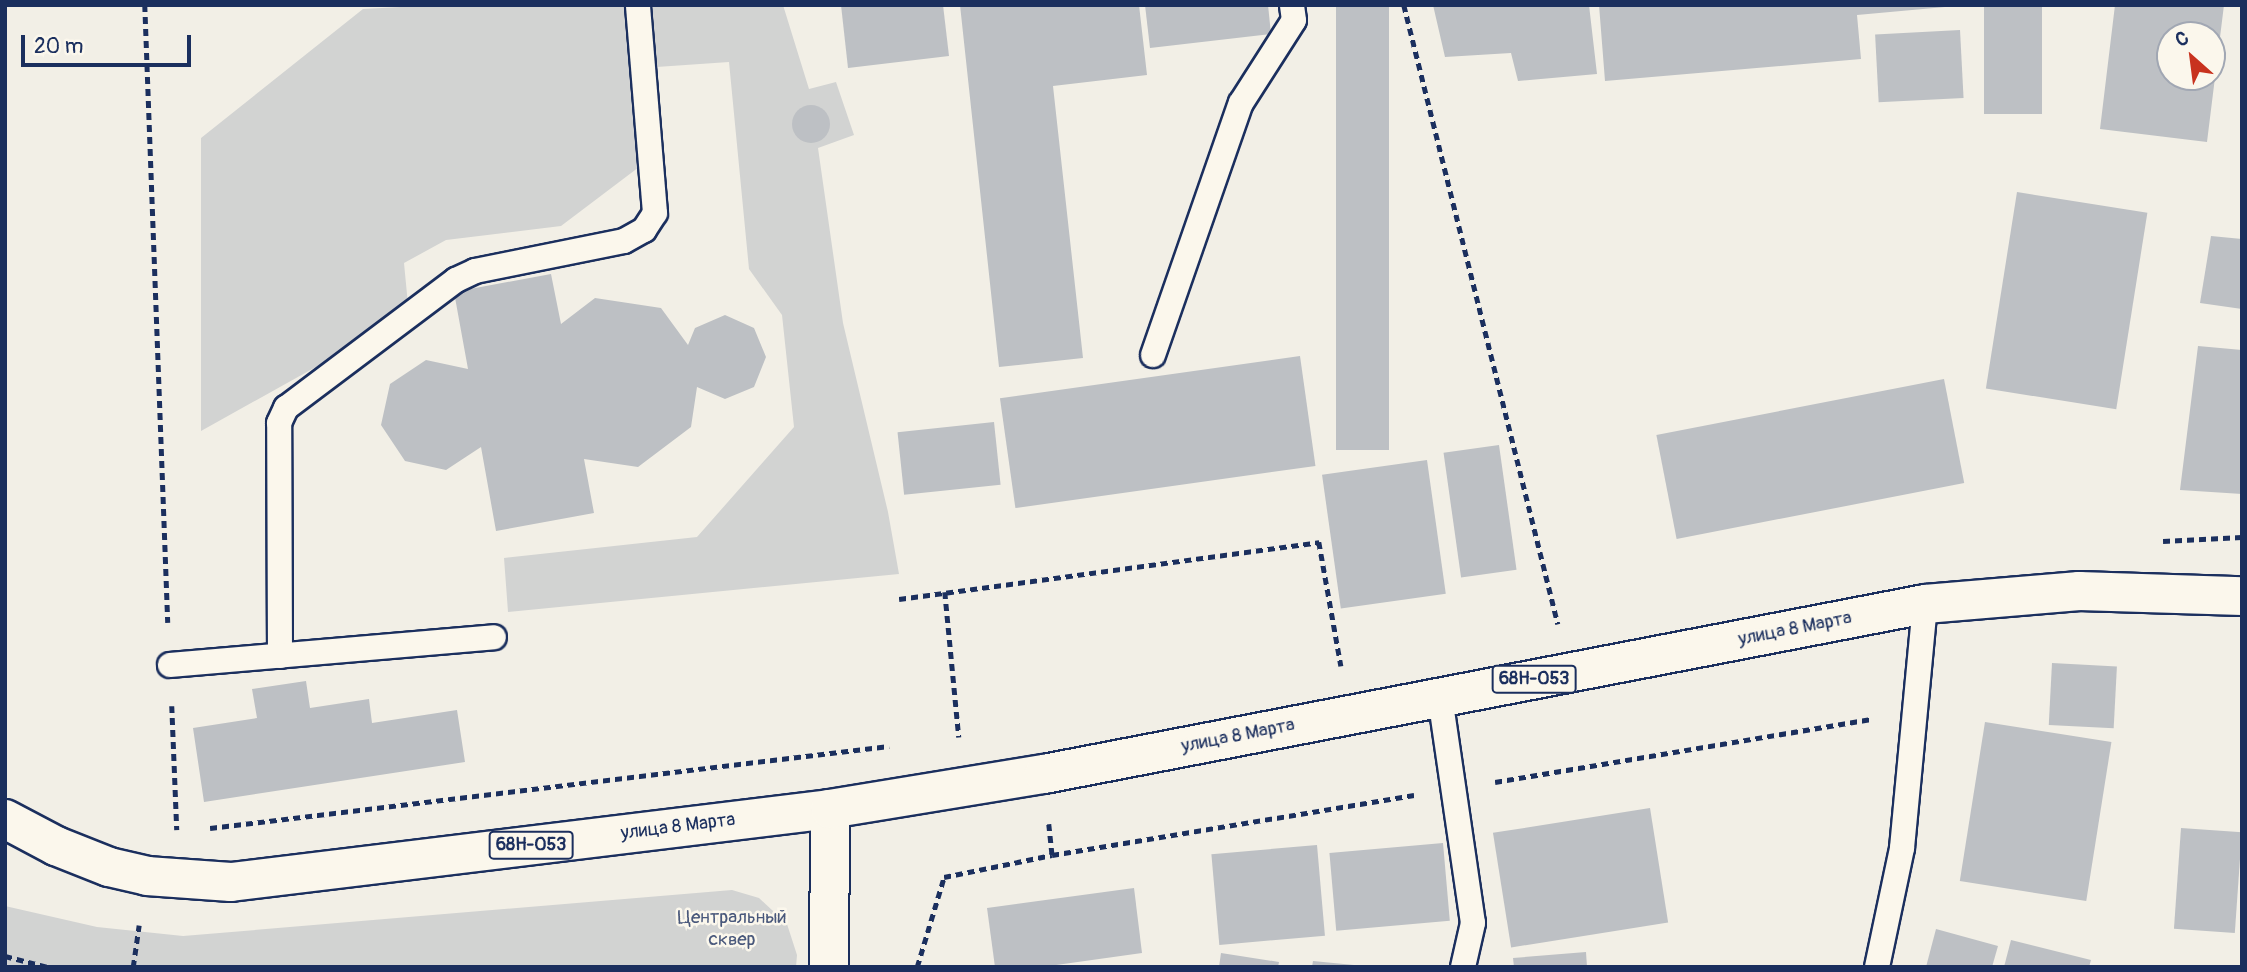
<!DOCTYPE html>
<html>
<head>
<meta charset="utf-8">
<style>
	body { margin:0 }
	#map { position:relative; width:2247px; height:972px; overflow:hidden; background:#f2efe6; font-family:Pangolin,sans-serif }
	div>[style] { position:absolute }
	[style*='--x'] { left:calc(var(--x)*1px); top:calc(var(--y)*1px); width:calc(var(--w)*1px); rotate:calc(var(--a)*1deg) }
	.green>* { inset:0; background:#d2d3d2 }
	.building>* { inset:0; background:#bdc0c4; transform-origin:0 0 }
	.round { border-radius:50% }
	.path>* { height:4.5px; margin-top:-2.25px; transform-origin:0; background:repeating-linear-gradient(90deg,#1b2f5e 0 7px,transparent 0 12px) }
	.roads { filter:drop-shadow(2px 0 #1b2f5e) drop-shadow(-2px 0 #1b2f5e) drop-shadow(0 2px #1b2f5e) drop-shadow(0 -2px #1b2f5e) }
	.lane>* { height:24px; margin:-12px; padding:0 12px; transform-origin:12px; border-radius:12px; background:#fbf7ec }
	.secondary>* { height:38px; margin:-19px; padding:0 19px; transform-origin:19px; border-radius:19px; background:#fbf7ec }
	.primary>* { height:38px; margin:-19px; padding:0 19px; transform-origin:19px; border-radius:19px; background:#fbf7ec }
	span { translate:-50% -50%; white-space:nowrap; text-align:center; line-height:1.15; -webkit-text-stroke:5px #fbf7ec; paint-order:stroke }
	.shield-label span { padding:2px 5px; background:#fbf7ec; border:2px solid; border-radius:5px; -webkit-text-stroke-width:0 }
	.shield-label { font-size:18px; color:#1b2f5e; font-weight:700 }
	.street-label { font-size:19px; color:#1b2f5e }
	.park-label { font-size:19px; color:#49587b }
	.frame { position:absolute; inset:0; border:7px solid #1b2f5e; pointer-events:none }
	.north { position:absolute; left:2156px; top:21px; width:70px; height:70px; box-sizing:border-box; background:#fbf7ec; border:2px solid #a1a7b3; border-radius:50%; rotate:332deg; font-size:19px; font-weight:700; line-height:28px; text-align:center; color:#1b2f5e }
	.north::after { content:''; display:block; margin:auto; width:24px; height:32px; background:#c8321e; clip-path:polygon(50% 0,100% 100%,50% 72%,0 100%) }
	.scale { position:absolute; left:21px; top:35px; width:170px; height:32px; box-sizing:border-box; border:4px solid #1b2f5e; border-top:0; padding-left:9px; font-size:21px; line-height:24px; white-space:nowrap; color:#1b2f5e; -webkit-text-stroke:5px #fbf7ec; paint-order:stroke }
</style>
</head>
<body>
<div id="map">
	<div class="green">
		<div style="clip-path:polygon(437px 5px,783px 5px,809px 89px,836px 82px,854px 135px,818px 148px,843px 323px,888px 512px,899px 574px,508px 612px,504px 558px,697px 537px,794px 427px,782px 315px,749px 269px,729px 62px,642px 68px,647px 161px,561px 226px,446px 240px,404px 263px,409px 315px,201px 431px,201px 138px,363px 9px)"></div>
		<div style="clip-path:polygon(732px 890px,759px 898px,787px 924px,797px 955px,796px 967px,5px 967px,5px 906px,97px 927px,183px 936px)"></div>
	</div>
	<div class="building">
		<div style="clip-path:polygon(841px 5px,943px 5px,949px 56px,848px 68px)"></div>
		<div style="clip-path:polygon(960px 5px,1139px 5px,1147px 75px,1053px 86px,1083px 358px,999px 367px)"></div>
		<div style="clip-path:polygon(1145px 5px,1268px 5px,1271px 34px,1150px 48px)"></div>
		<div style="left:1336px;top:5px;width:53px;height:445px"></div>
		<div style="clip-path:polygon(1433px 5px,1589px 5px,1597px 74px,1518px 81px,1511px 53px,1445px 57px)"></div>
		<div style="clip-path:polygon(1599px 5px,1945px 5px,1945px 7px,1857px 15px,1861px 59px,1605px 81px)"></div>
		<div style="left:1984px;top:5px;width:58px;height:109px"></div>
		<div style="clip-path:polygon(evenodd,2115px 5px,2224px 5px,2207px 142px,2100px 129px,2115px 5px,2170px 35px,2212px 35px,2212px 77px,2170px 77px,2170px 35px)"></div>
		<div style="left:1960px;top:30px;width:68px;height:85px;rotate:87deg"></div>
		<div class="round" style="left:792px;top:105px;width:38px;height:38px"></div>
		<div style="left:2017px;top:192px;width:132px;height:199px;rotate:9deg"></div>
		<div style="clip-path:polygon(2211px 236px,2242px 239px,2242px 309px,2200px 303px)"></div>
		<div style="clip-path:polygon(551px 274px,561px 324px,595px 298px,661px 308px,688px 345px,695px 328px,725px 315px,754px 328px,766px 357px,754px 387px,725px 399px,697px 387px,691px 427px,638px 467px,584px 459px,594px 513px,496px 531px,481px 447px,446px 470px,405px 461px,381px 425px,390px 384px,426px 360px,468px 369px,454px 292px)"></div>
		<div style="clip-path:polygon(2198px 346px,2242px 350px,2242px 494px,2180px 490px)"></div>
		<div style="left:1300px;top:356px;width:111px;height:303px;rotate:82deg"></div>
		<div style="left:1944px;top:379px;width:106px;height:293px;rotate:79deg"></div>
		<div style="left:994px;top:422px;width:63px;height:97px;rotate:84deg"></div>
		<div style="left:1499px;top:445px;width:126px;height:56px;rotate:82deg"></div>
		<div style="left:1427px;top:460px;width:135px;height:106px;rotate:82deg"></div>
		<div style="left:2052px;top:663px;width:65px;height:62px;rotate:3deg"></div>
		<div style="clip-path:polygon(306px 681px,310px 708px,369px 699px,372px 723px,457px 710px,465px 762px,204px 802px,193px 728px,257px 718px,252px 689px)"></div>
		<div style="left:1985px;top:722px;width:128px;height:161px;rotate:9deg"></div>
		<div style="left:1650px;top:808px;width:116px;height:159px;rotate:81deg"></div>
		<div style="left:2181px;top:828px;width:61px;height:101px;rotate:4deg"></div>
		<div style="left:1443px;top:843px;width:78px;height:114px;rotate:85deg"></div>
		<div style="left:1317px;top:845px;width:91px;height:106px;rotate:85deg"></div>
		<div style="clip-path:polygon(1134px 888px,1142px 953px,1042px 967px,995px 967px,987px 908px)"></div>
		<div style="clip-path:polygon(1936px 929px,1998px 946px,1992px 967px,1926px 967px)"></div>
		<div style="clip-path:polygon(2011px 940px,2091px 960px,2089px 967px,2004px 967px)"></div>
		<div style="clip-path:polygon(1586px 952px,1587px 967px,1514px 967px,1513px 958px)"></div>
		<div style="clip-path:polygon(1221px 953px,1279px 962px,1278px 967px,1219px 967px)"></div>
		<div style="clip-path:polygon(1313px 961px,1354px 965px,1354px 967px,1312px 967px)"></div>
	</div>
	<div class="path">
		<div style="--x:145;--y:5;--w:618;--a:87.87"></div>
		<div style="--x:1404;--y:5;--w:638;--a:76.03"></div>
		<div style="--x:2163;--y:541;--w:79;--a:-2.9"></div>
		<div style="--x:945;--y:592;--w:146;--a:84.5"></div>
		<div style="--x:899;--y:599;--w:424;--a:-7.7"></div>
		<div style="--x:1319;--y:542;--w:126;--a:79.9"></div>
		<div style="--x:172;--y:706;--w:124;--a:87.7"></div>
		<div style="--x:1495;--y:782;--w:383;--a:-9.5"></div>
		<div style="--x:1049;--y:824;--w:31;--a:84"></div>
		<div style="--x:1052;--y:855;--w:367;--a:-9.4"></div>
		<div style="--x:210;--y:828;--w:684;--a:-6.89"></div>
		<div style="--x:5;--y:956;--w:44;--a:14.3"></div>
		<div style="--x:133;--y:967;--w:42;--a:-81.9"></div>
		<div style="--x:917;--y:967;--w:94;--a:-73.3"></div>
		<div style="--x:944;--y:877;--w:110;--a:-11.5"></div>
	</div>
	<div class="roads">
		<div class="lane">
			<div style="--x:1153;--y:355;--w:267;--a:-70.8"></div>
			<div style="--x:1241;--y:103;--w:98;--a:-57.4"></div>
			<div style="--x:1294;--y:20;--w:15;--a:-98"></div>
			<div style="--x:280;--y:656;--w:233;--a:-90.2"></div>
			<div style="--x:279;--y:423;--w:17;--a:-65"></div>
			<div style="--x:286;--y:408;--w:213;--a:-37"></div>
			<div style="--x:456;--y:280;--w:21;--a:-25"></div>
			<div style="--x:475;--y:271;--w:152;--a:-11.4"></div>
			<div style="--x:624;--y:241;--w:23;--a:-29"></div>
			<div style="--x:644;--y:230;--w:20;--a:-57"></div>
			<div style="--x:655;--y:213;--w:209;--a:-94.7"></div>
			<div style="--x:170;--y:665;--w:325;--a:-4.9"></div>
			<div style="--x:1440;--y:697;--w:228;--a:81.7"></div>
			<div style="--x:1473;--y:923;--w:45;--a:102.8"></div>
			<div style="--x:1877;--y:967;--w:122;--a:-78.1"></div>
			<div style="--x:1902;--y:848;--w:245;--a:-84.6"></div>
		</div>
		<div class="secondary">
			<div style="--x:829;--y:967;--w:158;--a:-89.6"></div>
		</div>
		<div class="primary">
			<div style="--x:5;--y:819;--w:58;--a:27.9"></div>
			<div style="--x:56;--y:846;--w:57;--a:21.6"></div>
			<div style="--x:109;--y:867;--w:39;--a:13"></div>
			<div style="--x:147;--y:876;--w:84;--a:4.1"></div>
			<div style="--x:231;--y:882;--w:603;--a:-6.95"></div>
			<div style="--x:830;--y:809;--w:217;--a:-9.3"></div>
			<div style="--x:1044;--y:774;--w:897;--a:-10.92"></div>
			<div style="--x:1925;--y:604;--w:155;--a:-4.8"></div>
			<div style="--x:2079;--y:591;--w:163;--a:1.8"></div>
		</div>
	</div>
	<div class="shield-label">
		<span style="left:1534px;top:679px">68Н-053</span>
		<span style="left:531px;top:845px">68Н-053</span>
	</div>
	<div class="street-label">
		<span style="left:1795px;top:629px;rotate:-11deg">улица 8 Марта</span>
		<span style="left:1238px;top:736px;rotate:-11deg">улица 8 Марта</span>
		<span style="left:678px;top:827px;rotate:-7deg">улица 8 Марта</span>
	</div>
	<div class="park-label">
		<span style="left:732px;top:929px">Центральный<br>сквер</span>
	</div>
	<div class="frame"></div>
	<div class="north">С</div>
	<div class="scale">20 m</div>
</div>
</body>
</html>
